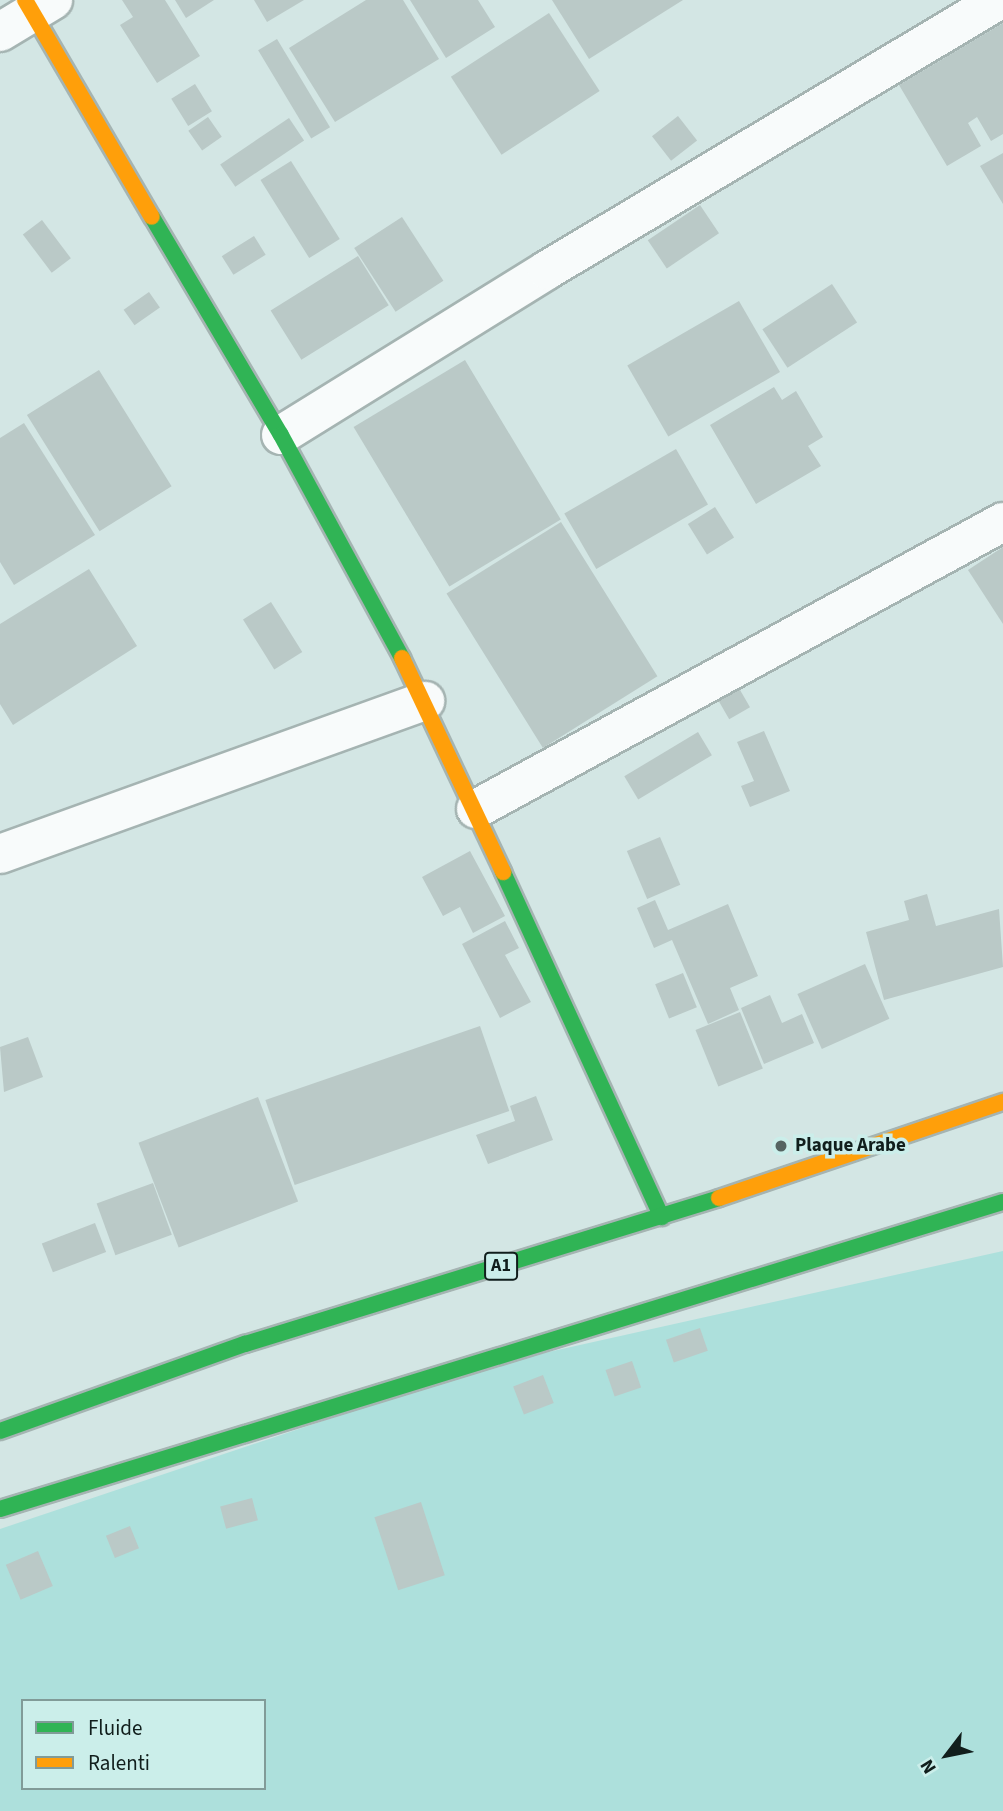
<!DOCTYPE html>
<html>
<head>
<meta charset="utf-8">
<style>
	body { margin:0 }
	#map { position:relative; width:1003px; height:1811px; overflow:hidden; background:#d3e6e4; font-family:"Source Sans 3",sans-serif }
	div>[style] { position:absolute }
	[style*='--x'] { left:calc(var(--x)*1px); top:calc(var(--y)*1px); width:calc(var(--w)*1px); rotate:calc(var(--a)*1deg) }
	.green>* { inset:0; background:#ade0dc }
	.building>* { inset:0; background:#bac9c7; transform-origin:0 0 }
	.roads { filter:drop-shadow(2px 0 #a5b4b2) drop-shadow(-2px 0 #a5b4b2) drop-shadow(0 2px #a5b4b2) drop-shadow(0 -2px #a5b4b2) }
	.street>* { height:38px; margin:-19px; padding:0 19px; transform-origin:19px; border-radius:19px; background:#f8fbfb }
	.fast>* { height:16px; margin:-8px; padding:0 8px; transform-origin:8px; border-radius:8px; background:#30b455 }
	.slow>* { height:16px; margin:-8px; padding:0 8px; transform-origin:8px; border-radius:8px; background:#ff9f0a }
	.dots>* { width:19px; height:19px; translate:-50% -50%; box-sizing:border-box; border:4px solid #cbeeea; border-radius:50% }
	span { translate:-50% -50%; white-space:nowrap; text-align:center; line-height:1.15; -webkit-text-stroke:7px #cbeeea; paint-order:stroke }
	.shield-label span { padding:2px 5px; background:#cbeeea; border:2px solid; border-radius:5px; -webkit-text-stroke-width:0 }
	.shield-label { font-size:18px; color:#111e1c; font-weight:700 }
	.poi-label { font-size:19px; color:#111e1c; font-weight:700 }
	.left { translate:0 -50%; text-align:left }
	.legend { position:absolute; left:21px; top:1699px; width:245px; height:91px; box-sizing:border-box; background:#cbeeea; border:2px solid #819b98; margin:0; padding:9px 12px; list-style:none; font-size:21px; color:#111e1c }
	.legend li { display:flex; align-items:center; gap:14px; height:35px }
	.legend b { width:35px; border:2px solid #819b98 }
	.north { position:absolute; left:912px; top:1720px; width:70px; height:70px; -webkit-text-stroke:5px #cbeeea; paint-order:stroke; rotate:238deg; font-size:19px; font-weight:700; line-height:28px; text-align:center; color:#111e1c }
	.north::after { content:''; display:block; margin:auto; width:24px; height:32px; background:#111e1c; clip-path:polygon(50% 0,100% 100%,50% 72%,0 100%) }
</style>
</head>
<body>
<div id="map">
	<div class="green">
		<div style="clip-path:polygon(evenodd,1003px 1251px,1003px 1811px,0 1811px,0 1529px,490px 1365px,1003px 1251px,23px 1701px,264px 1701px,264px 1788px,23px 1788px,23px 1701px)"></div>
	</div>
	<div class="building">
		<div style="clip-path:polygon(122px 0,165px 0,200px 56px,157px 83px,120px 25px,133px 17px)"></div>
		<div style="clip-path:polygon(175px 0,214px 0,186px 18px)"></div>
		<div style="clip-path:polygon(254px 0,304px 0,267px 22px)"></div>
		<div style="clip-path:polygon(366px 0,403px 0,439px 59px,335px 122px,289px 48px)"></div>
		<div style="clip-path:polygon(410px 0,478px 0,495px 27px,446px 58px)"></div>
		<div style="clip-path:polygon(552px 0,683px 0,589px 59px)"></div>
		<div style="left:549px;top:13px;width:93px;height:117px;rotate:57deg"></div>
		<div style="clip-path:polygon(1003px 23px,1003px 134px,991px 141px,977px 117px,968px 123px,981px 146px,947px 166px,899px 85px)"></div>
		<div style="left:277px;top:39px;width:103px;height:22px;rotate:59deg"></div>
		<div style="left:195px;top:84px;width:32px;height:28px;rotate:58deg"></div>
		<div style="left:678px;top:116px;width:31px;height:33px;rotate:52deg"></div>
		<div style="left:208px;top:117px;width:24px;height:24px;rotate:55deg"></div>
		<div style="left:289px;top:118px;width:27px;height:83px;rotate:56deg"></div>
		<div style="clip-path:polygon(1003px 153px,1003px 204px,980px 166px)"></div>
		<div style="left:291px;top:161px;width:92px;height:36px;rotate:58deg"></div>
		<div style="left:700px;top:205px;width:34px;height:63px;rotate:56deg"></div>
		<div style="left:402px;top:217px;width:76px;height:57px;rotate:57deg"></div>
		<div style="left:42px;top:220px;width:48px;height:24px;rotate:53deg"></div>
		<div style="left:254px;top:236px;width:22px;height:38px;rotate:58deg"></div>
		<div style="left:358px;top:256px;width:58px;height:103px;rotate:58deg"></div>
		<div style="left:832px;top:284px;width:46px;height:83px;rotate:57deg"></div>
		<div style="left:149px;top:292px;width:19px;height:31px;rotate:55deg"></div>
		<div style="left:739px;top:301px;width:82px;height:129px;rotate:60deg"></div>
		<div style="left:465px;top:360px;width:186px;height:130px;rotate:59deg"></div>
		<div style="left:99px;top:370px;width:137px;height:85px;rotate:58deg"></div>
		<div style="clip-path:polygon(774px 387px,782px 400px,796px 391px,823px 437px,808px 446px,821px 466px,756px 504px,710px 425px)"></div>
		<div style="clip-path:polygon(24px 423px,95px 535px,14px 585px,0 562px,0 438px)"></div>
		<div style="left:676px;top:449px;width:64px;height:129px;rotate:60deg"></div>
		<div style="left:715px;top:507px;width:36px;height:32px;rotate:58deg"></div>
		<div style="left:561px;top:522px;width:182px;height:135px;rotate:58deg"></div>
		<div style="clip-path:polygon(1003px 547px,1003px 624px,968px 570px)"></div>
		<div style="clip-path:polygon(89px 569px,137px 646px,13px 725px,0 704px,0 624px)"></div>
		<div style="left:271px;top:602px;width:59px;height:33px;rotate:58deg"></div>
		<div style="left:736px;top:683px;width:28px;height:24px;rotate:60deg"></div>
		<div style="clip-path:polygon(764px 731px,790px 791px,750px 807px,741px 786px,754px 781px,737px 742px)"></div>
		<div style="left:698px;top:732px;width:27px;height:86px;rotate:59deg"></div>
		<div style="left:660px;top:837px;width:52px;height:36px;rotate:67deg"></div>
		<div style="clip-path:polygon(470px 851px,505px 916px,473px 933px,460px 907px,443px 916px,422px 877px)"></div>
		<div style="clip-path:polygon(927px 894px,936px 926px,999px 909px,1003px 967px,884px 1000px,866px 932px,909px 920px,904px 901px)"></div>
		<div style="clip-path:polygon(655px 900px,668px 930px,728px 904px,758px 976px,730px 988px,739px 1010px,708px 1024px,672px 940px,654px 948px,637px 908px)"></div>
		<div style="clip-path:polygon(505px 921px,519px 948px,505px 955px,531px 1002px,500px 1018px,462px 944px)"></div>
		<div style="left:865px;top:964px;width:60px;height:74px;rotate:66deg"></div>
		<div style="left:683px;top:973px;width:37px;height:30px;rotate:68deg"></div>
		<div style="clip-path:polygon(770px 995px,782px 1023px,802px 1014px,814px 1043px,764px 1064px,741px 1008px)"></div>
		<div style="left:740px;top:1012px;width:61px;height:48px;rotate:68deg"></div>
		<div style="left:480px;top:1026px;width:90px;height:227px;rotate:71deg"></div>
		<div style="clip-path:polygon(28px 1037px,43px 1077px,4px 1092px,0 1047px)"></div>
		<div style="clip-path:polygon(536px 1096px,553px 1140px,488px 1164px,476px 1135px,515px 1121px,510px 1106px)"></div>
		<div style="left:258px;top:1097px;width:112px;height:128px;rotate:69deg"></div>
		<div style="left:153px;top:1183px;width:55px;height:60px;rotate:70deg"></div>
		<div style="left:95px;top:1223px;width:31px;height:57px;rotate:69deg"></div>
		<div style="left:700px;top:1328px;width:24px;height:36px;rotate:71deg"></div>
		<div style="left:632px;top:1361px;width:28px;height:28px;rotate:71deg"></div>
		<div style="left:543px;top:1375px;width:30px;height:32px;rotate:69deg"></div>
		<div style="left:252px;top:1498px;width:23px;height:33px;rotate:75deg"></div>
		<div style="left:421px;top:1502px;width:77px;height:49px;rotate:72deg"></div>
		<div style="left:130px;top:1526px;width:24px;height:26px;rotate:68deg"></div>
		<div style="left:38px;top:1551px;width:38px;height:35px;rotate:67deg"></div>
	</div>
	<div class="roads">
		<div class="street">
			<div style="--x:0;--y:32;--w:62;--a:-31.1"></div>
			<div style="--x:281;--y:435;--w:313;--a:-31.8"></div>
			<div style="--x:547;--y:270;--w:527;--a:-30.85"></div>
			<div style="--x:476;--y:809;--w:600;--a:-28.57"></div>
			<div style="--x:0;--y:854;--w:452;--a:-19.8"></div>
		</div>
		<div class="fast">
			<div style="--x:152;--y:217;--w:253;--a:59.4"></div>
			<div style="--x:281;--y:435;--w:254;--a:61.5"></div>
			<div style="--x:503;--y:872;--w:380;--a:65.3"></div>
			<div style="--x:0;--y:1431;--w:260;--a:-19.6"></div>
			<div style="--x:245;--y:1344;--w:496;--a:-17.1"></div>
			<div style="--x:0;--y:1509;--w:1049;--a:-17.02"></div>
		</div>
		<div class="slow">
			<div style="--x:25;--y:0;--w:251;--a:59.7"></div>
			<div style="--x:402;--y:658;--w:237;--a:64.7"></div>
			<div style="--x:719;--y:1198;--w:300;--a:-18.7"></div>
		</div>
	</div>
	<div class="dots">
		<div style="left:781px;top:1146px;background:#556462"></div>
	</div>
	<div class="shield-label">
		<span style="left:501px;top:1266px">A1</span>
	</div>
	<div class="poi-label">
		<span class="left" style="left:795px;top:1146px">Plaque Arabe</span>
	</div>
	<ul class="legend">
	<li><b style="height:9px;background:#30b455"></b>Fluide</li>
	<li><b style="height:9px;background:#ff9f0a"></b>Ralenti</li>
	</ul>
	<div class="north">N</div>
</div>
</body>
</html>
